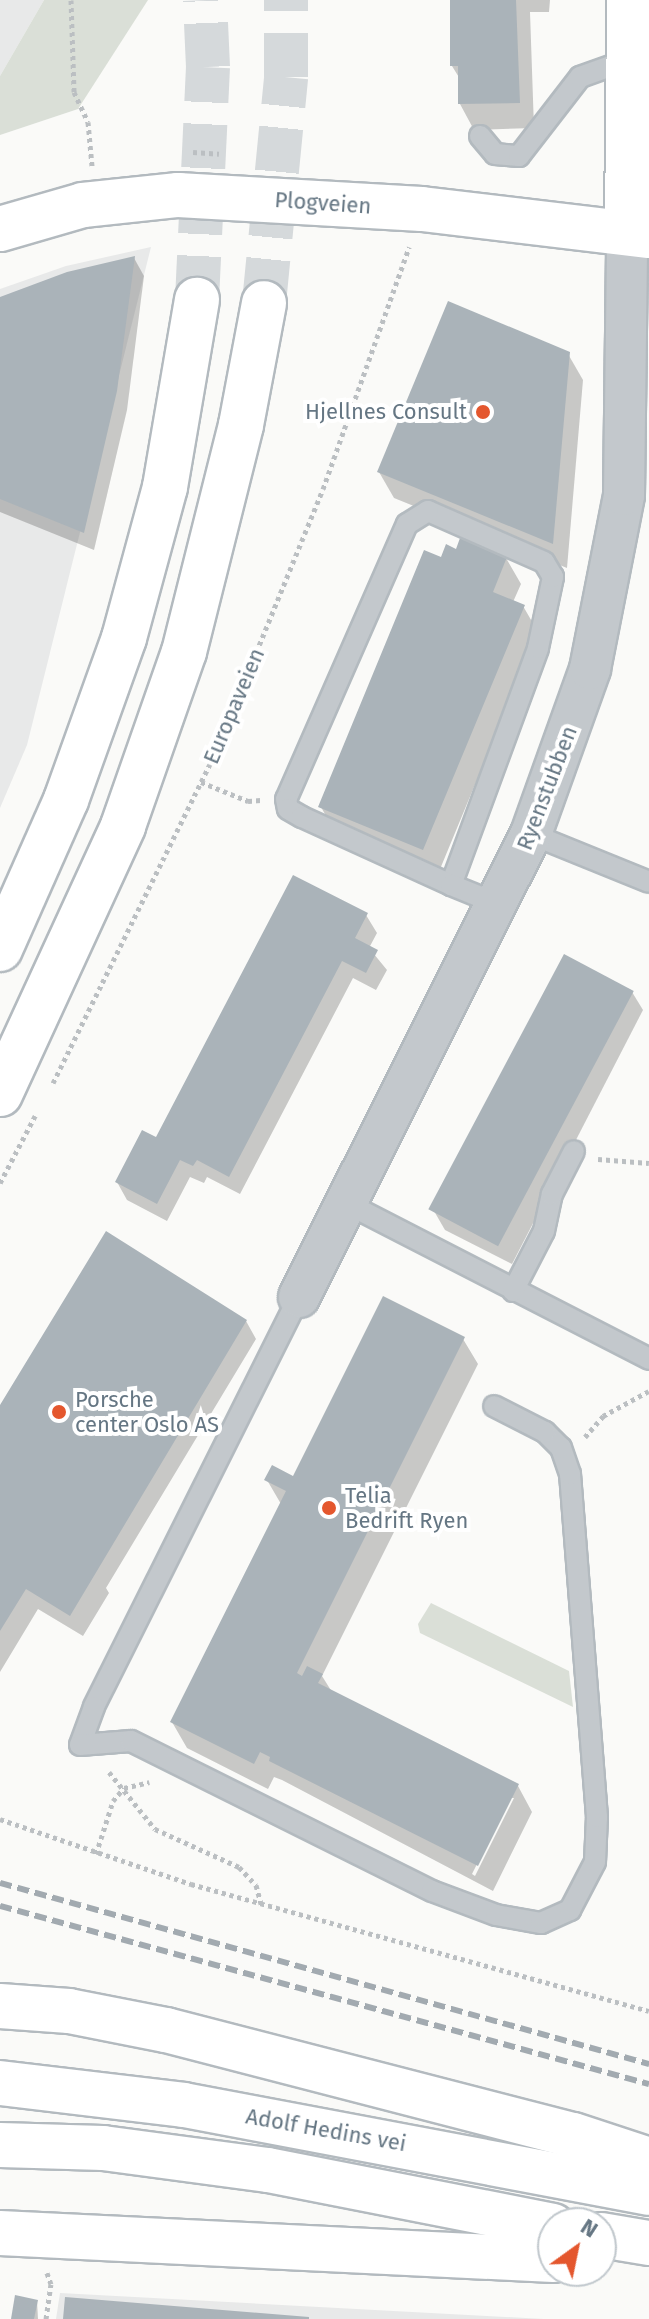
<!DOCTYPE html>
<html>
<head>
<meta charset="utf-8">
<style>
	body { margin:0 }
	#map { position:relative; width:649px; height:2319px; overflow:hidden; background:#fafaf8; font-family:"Fira Sans",sans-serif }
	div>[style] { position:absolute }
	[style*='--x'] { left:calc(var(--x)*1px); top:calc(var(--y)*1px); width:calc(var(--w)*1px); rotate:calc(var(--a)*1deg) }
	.built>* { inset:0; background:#e8e9e9 }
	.green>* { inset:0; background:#dadfd7 }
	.shadow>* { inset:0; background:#0003 }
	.building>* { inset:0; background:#aab3b9; transform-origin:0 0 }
	.highway-tunnel>* { height:44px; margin-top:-22px; transform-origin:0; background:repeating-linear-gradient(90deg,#d5d9db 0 44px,transparent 0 66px) }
	.path>* { height:5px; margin-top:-2.5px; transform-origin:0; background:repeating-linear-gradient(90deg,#bbbfc2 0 4px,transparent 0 8px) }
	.roads { filter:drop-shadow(2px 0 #b3babf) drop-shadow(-2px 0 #b3babf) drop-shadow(0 2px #b3babf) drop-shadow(0 -2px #b3babf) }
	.lane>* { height:20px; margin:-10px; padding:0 10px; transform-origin:10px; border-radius:10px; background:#c3c8cc }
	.street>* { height:40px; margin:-20px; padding:0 20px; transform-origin:20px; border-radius:20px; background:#c3c8cc }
	.secondary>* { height:44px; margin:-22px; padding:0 22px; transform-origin:22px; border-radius:22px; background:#fff }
	.highway>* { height:44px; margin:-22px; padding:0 22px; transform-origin:22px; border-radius:22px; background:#fff }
	.rail>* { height:6px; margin-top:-3px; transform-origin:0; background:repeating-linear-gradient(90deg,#a2aab0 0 12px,transparent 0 18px) }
	.dots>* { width:22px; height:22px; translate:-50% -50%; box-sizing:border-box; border:4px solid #fff; border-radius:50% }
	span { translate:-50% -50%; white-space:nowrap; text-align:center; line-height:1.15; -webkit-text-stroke:8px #fff; paint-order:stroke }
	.street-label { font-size:22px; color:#657683 }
	.poi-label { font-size:22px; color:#657683 }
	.right { translate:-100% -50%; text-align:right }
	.left { translate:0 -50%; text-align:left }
	.north { position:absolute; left:537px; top:2207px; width:80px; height:80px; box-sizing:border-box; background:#fff; border:2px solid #c1c8cd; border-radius:50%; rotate:33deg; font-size:22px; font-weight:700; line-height:32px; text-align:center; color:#657683 }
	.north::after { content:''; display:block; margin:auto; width:28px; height:36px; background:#e4572e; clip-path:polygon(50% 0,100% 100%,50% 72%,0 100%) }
</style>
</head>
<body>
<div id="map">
	<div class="built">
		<div style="clip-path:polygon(0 0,44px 0,0 76px)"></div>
		<div style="clip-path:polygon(151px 247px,27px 745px,0 808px,0 289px,66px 266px)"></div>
		<div style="clip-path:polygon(60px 2293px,544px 2319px,56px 2319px)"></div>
	</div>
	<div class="green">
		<div style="clip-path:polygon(44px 0,148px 0,78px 109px,0 135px,0 76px)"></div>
		<div style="clip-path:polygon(431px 1603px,569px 1671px,573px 1707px,420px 1633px,418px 1624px)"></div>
	</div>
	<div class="shadow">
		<div style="clip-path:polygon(452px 0,550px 0,549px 12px,530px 12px,534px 128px,474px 130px,460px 104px,460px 79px,452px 66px)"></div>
		<div style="clip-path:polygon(134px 258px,144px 276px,127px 410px,94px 550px,0 512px,0 300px)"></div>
		<div style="clip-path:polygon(568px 354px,583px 380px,567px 568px,394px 498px,379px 472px)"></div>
		<div style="clip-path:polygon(506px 558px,521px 584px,513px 602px,523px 606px,538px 632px,438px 874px,335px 832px,321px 807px,442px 560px)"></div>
		<div style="clip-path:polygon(366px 915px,377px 933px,369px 948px,387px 970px,376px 990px,353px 978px,240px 1194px,207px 1177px,204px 1183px,190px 1177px,167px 1221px,127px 1200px,117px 1182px)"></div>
		<div style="clip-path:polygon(632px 992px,643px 1010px,512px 1264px,445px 1230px,434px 1211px)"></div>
		<div style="clip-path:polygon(246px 1321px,256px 1339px,106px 1588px,109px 1593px,83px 1636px,38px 1609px,0 1672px,0 1409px)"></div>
		<div style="clip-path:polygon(evenodd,463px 1339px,478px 1364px,322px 1676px,332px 1692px,518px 1786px,532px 1812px,493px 1891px,282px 1780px,274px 1777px,268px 1789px,187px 1748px,172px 1722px,281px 1504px,267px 1480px,294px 1479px,463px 1339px,510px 1798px,514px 1798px,475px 1876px,472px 1874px,510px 1798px)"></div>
		<div style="clip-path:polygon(37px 2301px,38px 2319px,13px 2319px)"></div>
	</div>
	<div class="building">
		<div style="clip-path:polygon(450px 0,516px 0,520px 103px,458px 104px,458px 66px,450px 66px)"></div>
		<div style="clip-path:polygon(135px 256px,117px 391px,84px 533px,0 499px,0 297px,67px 272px)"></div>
		<div style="clip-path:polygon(448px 301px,570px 352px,553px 544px,377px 472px)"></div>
		<div style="clip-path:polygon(460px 538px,507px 557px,493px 592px,525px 605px,423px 850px,318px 807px,424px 550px,441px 557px,446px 544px,456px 549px)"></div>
		<div style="clip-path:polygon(293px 875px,368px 913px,355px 938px,378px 950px,366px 973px,342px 961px,229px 1177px,197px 1160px,193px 1166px,180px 1160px,157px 1204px,115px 1182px,142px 1130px,156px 1137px)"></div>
		<div style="left:564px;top:954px;width:79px;height:289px;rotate:28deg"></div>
		<div style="clip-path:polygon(106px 1231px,247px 1320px,70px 1616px,26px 1589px,0 1631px,0 1405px)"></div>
		<div style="clip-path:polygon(383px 1296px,465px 1337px,297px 1673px,302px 1676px,307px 1666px,323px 1674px,318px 1683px,519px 1784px,478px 1866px,269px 1761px,270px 1757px,260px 1752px,254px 1764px,170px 1722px,286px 1491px,264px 1480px,272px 1465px,293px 1476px)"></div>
		<div style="clip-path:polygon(15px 2295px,38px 2300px,34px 2319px,11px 2319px)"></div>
		<div style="clip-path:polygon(65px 2297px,309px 2317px,309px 2319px,63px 2319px)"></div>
	</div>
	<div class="highway-tunnel">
		<div style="--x:197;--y:300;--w:233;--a:-87.3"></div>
		<div style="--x:208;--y:67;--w:67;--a:-92.6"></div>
		<div style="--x:264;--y:303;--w:227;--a:-84.4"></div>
		<div style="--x:286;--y:77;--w:77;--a:-90"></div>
	</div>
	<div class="path">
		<div style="--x:71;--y:0;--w:92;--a:88.1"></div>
		<div style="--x:74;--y:92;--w:33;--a:65"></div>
		<div style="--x:88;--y:122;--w:44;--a:84.8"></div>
		<div style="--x:193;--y:152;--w:26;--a:4"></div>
		<div style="--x:201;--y:782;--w:51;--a:22"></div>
		<div style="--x:248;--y:801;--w:13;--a:-4"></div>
		<div style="--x:53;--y:1083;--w:364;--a:-63.8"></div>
		<div style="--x:214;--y:756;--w:288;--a:-67.8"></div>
		<div style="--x:323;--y:489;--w:257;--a:-70.4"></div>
		<div style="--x:598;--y:1159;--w:51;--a:4.5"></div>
		<div style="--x:0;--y:1183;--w:76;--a:-62.4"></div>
		<div style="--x:585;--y:1437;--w:28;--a:-49"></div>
		<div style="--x:603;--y:1416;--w:52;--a:-28.5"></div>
		<div style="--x:109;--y:1772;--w:73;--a:51.1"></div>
		<div style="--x:155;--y:1829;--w:92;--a:24.3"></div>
		<div style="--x:239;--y:1867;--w:25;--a:47"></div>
		<div style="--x:256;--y:1885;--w:20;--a:75"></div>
		<div style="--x:0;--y:1819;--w:202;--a:18.8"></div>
		<div style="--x:191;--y:1884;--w:475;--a:15.5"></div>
		<div style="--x:96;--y:1854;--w:56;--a:-72.2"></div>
		<div style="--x:113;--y:1801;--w:17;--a:-50"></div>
		<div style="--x:124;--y:1788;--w:26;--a:-13"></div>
		<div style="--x:46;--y:2319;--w:35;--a:-82"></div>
		<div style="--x:51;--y:2284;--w:12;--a:-110"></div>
	</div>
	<div class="roads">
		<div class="lane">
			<div style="--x:480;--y:136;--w:23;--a:50"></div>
			<div style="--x:495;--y:154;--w:24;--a:5"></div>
			<div style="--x:519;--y:156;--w:100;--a:-52.3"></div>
			<div style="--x:580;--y:77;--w:53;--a:-19.8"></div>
			<div style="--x:531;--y:834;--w:127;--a:22.1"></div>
			<div style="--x:451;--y:885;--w:252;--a:-69.8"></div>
			<div style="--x:538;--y:648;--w:73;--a:-78.1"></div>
			<div style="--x:553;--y:577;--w:17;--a:-121"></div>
			<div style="--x:544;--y:562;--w:127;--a:-156.3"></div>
			<div style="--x:428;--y:511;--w:25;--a:148"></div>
			<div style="--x:407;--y:524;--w:300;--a:113.7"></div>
			<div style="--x:286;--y:799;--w:10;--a:79"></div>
			<div style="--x:288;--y:809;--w:16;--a:30"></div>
			<div style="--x:302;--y:817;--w:164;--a:24.5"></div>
			<div style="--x:451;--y:885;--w:51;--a:22"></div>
			<div style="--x:346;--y:1203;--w:341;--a:27.2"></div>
			<div style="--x:513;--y:1291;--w:68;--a:-62.7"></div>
			<div style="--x:544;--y:1231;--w:38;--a:-78"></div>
			<div style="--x:552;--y:1194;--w:48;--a:-62.9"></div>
			<div style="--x:299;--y:1297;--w:458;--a:116.6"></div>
			<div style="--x:94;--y:1707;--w:40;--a:110.2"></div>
			<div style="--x:80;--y:1745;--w:51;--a:-4.5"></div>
			<div style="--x:131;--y:1741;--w:336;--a:26.5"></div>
			<div style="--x:432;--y:1891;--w:68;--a:20.6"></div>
			<div style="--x:496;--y:1915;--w:46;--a:10.1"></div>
			<div style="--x:541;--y:1923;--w:32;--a:-24"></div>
			<div style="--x:570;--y:1910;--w:54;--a:-62.5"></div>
			<div style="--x:595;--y:1862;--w:45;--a:-87.5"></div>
			<div style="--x:597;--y:1817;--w:344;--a:-94.5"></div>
			<div style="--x:570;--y:1474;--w:28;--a:-109"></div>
			<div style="--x:561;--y:1448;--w:23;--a:-135"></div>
			<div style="--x:545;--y:1432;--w:57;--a:-153"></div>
		</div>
		<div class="street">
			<div style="--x:299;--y:1297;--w:518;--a:-63.39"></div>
			<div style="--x:531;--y:834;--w:175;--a:-70.3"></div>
			<div style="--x:590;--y:669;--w:177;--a:-78.9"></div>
			<div style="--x:624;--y:495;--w:262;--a:-89.3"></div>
		</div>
		<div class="secondary">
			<div style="--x:0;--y:229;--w:86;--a:-16.1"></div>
			<div style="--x:83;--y:205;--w:96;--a:-6"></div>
			<div style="--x:178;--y:195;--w:244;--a:3.3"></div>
			<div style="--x:422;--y:209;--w:229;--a:6.8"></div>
			<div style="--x:627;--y:233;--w:233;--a:-89.5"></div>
		</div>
		<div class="highway">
			<div style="--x:0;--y:949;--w:163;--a:-66.1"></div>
			<div style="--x:66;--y:800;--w:172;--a:-70.3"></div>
			<div style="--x:124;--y:638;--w:156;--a:-74.8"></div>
			<div style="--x:165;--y:487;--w:190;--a:-80.3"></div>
			<div style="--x:0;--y:1094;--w:295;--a:-65.3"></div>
			<div style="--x:123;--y:826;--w:184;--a:-70.7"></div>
			<div style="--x:184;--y:652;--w:234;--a:-75.9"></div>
			<div style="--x:241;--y:425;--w:124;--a:-79.3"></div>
			<div style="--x:0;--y:2006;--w:69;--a:4.1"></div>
			<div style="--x:69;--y:2011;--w:99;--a:11.1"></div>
			<div style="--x:166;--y:2030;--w:420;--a:14.5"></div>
			<div style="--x:573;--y:2135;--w:80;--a:18.2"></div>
			<div style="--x:0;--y:2083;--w:185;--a:6.8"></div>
			<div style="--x:184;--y:2105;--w:473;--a:10.7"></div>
			<div style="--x:0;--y:2145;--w:103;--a:1.7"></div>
			<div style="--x:103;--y:2148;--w:166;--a:7.6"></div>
			<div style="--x:268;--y:2170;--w:290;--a:11.1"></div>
			<div style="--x:0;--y:2233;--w:554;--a:2.8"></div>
			<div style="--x:601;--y:2235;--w:49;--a:9.5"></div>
		</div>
	</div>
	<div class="rail">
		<div style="--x:0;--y:1883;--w:674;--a:15.58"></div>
		<div style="--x:0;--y:1906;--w:673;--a:15.34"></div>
	</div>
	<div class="dots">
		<div style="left:483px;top:412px;background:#e4572e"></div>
		<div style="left:59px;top:1412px;background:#e4572e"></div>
		<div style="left:329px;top:1508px;background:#e4572e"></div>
	</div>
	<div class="street-label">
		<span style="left:323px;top:203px;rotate:4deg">Plogveien</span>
		<span style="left:234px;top:706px;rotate:-67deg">Europaveien</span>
		<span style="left:547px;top:788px;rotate:-69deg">Ryenstubben</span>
		<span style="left:326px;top:2130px;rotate:10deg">Adolf Hedins vei</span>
	</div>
	<div class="poi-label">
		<span class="right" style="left:467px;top:412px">Hjellnes Consult</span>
		<span class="left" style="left:75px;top:1412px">Porsche<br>center Oslo AS</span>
		<span class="left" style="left:345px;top:1508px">Telia<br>Bedrift Ryen</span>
	</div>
	<div class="north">N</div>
</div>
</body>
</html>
